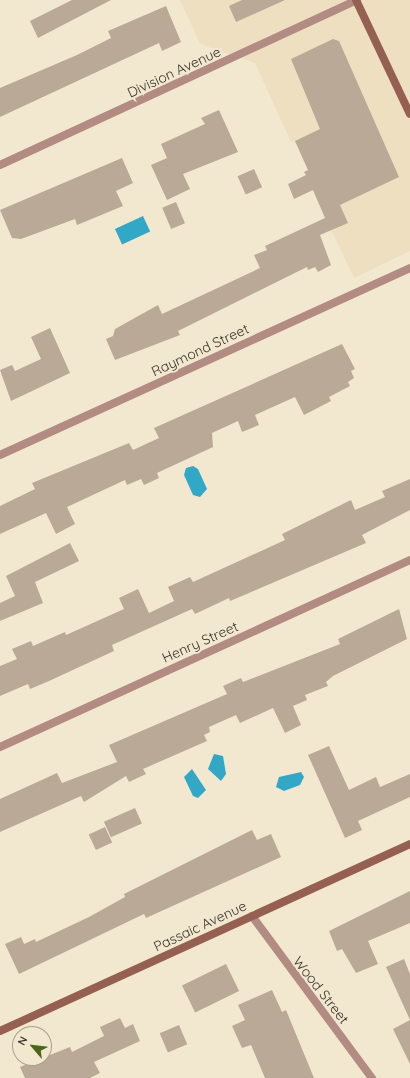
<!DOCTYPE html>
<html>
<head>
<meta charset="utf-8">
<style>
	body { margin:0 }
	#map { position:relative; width:410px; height:1078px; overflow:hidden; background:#f2e8d0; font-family:Quicksand,sans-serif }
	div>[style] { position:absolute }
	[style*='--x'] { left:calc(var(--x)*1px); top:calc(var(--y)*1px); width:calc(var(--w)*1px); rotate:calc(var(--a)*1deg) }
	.built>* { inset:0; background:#eddfc0 }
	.water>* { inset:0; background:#33a8c6; transform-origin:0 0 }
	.building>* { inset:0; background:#baa996; transform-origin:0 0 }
	.street>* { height:8px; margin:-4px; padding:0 4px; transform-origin:4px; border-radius:4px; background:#b28c82 }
	.secondary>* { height:8px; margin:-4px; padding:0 4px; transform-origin:4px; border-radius:4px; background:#956051 }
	span { translate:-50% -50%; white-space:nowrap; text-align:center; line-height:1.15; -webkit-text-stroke:4px #f2e8d0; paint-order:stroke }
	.street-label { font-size:14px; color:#3a352c }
	.north { position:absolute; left:12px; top:1026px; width:40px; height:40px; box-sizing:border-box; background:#f2e8d0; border:1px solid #a8a08e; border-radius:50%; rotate:298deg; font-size:11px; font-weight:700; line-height:16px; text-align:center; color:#3a352c }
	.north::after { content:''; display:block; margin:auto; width:14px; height:18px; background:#4a6618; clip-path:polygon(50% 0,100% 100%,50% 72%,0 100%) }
</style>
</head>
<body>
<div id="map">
	<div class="built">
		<div style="clip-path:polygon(180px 0,410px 0,410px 251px,354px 278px,304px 172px,308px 170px,295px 141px,291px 142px,255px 63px,200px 44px)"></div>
	</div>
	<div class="water">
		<div style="left:143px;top:216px;width:17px;height:31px;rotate:65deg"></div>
		<div style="clip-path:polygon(193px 466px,198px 469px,207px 489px,200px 497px,193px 495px,184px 475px,186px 468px)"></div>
		<div style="clip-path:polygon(214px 754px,223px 756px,226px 774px,221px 781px,208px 769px)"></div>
		<div style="clip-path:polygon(192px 769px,206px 790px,198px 798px,193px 796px,184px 777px)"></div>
		<div style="clip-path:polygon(301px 772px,304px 777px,300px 785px,284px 791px,276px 787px,279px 777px)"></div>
	</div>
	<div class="building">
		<div style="clip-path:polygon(72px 0,111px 0,38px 38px,30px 21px)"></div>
		<div style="clip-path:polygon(242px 0,285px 0,236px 22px,229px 6px)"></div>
		<div style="clip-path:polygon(166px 6px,181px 42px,162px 51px,159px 43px,0 117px,0 88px,77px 55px,111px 38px,108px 31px)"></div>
		<div style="clip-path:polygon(333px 39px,339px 41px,399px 177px,340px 205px,348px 223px,320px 235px,331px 265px,318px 272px,315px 267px,308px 270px,307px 267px,178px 331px,180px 335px,115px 360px,106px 339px,113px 336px,115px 329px,158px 305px,162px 314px,260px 268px,254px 255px,267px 250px,265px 246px,325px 218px,313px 190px,294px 199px,288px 184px,306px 175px,304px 172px,308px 170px,295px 141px,320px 129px,291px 59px)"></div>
		<div style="clip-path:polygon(219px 110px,238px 152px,183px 174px,190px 189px,167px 200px,151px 165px,167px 158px,161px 144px,205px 124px,201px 118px)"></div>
		<div style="clip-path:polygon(122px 158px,133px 183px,116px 191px,123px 206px,77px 225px,75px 219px,21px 239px,12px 238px,0 210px)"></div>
		<div style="left:254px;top:169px;width:20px;height:18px;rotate:66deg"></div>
		<div style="left:176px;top:202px;width:23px;height:15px;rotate:67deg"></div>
		<div style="clip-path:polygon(50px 328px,70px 373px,11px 401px,0 370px,12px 365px,15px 371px,41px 359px,31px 337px)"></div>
		<div style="clip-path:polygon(342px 344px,355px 369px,351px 371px,354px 378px,348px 382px,350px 386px,329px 397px,331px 401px,304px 415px,295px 397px,255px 415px,259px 425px,242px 432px,238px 421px,212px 433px,213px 447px,157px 473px,159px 478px,144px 485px,141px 479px,127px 485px,125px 480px,67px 507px,75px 524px,56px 534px,46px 513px,0 534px,0 506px,35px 489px,32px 483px,129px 443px,133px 450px,159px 438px,154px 428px)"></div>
		<div style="clip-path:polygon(410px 479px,410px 510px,362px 535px,366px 543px,230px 601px,229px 598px,195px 614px,192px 609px,112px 645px,114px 651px,49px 681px,30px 689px,28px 684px,0 696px,0 666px,17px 659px,12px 649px,31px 641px,33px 646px,65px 632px,66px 635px,124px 609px,119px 598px,138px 589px,149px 613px,174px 601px,168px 587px,190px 577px,193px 582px,285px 540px,282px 534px,351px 500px,355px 510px,385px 497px,382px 491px)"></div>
		<div style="clip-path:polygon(70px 543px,79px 561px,35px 582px,43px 603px,0 621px,0 603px,15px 596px,6px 576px)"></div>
		<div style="clip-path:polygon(399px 609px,407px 639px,333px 676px,326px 682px,328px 686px,305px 695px,307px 700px,293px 706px,301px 725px,285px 733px,273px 708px,240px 723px,236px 715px,209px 727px,210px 732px,204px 735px,207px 741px,143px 769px,146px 774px,129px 782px,126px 776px,84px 802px,81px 796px,0 832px,0 799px,57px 773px,62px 783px,117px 762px,109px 745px,227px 694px,223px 686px,241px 678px,243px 682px,340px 644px,338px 639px)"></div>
		<div style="clip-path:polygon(329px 746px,349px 790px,376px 777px,380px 787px,410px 774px,410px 797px,358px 821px,362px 830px,345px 838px,308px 755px)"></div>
		<div style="left:135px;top:808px;width:17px;height:34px;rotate:66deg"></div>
		<div style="left:105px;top:827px;width:17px;height:18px;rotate:65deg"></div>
		<div style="clip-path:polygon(252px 830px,257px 840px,271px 834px,281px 857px,146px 918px,144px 914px,19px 974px,5px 944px,21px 937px,24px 944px,35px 939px,36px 942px,89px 917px,125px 897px,124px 894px)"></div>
		<div style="clip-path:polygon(410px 891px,410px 923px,368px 941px,378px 964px,356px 973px,342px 949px,337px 951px,329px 931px)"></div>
		<div style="clip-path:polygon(404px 959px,410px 974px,410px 1020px,386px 967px)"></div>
		<div style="left:226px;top:964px;width:30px;height:49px;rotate:64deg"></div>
		<div style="clip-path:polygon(272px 990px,282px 1012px,286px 1010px,314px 1078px,265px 1078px,251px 1045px,242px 1048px,232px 1026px,245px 1020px,238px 1005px)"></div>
		<div style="clip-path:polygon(120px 1018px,125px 1028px,133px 1024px,140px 1041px,94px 1062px,100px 1073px,90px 1078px,25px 1078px,20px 1067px,70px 1047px,72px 1052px,104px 1036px,100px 1027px)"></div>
		<div style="clip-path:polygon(410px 1020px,410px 1064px,393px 1029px)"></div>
		<div style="left:179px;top:1025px;width:21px;height:21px;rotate:67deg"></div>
	</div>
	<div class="street">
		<div style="--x:0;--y:165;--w:393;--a:-24.8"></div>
		<div style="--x:0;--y:455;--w:451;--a:-24.5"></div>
		<div style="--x:0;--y:747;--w:451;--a:-24.5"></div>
		<div style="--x:252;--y:916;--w:202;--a:53.5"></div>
	</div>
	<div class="secondary">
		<div style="--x:356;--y:0;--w:126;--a:64.7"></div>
		<div style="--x:0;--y:1031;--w:451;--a:-24.5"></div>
	</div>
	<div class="street-label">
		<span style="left:174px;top:72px;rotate:-25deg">Division Avenue</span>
		<span style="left:200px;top:350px;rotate:-25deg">Raymond Street</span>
		<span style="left:200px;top:642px;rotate:-24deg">Henry Street</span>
		<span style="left:200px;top:926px;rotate:-25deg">Passaic Avenue</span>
		<span style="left:321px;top:990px;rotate:52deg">Wood Street</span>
	</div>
	<div class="north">N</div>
</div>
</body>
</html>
